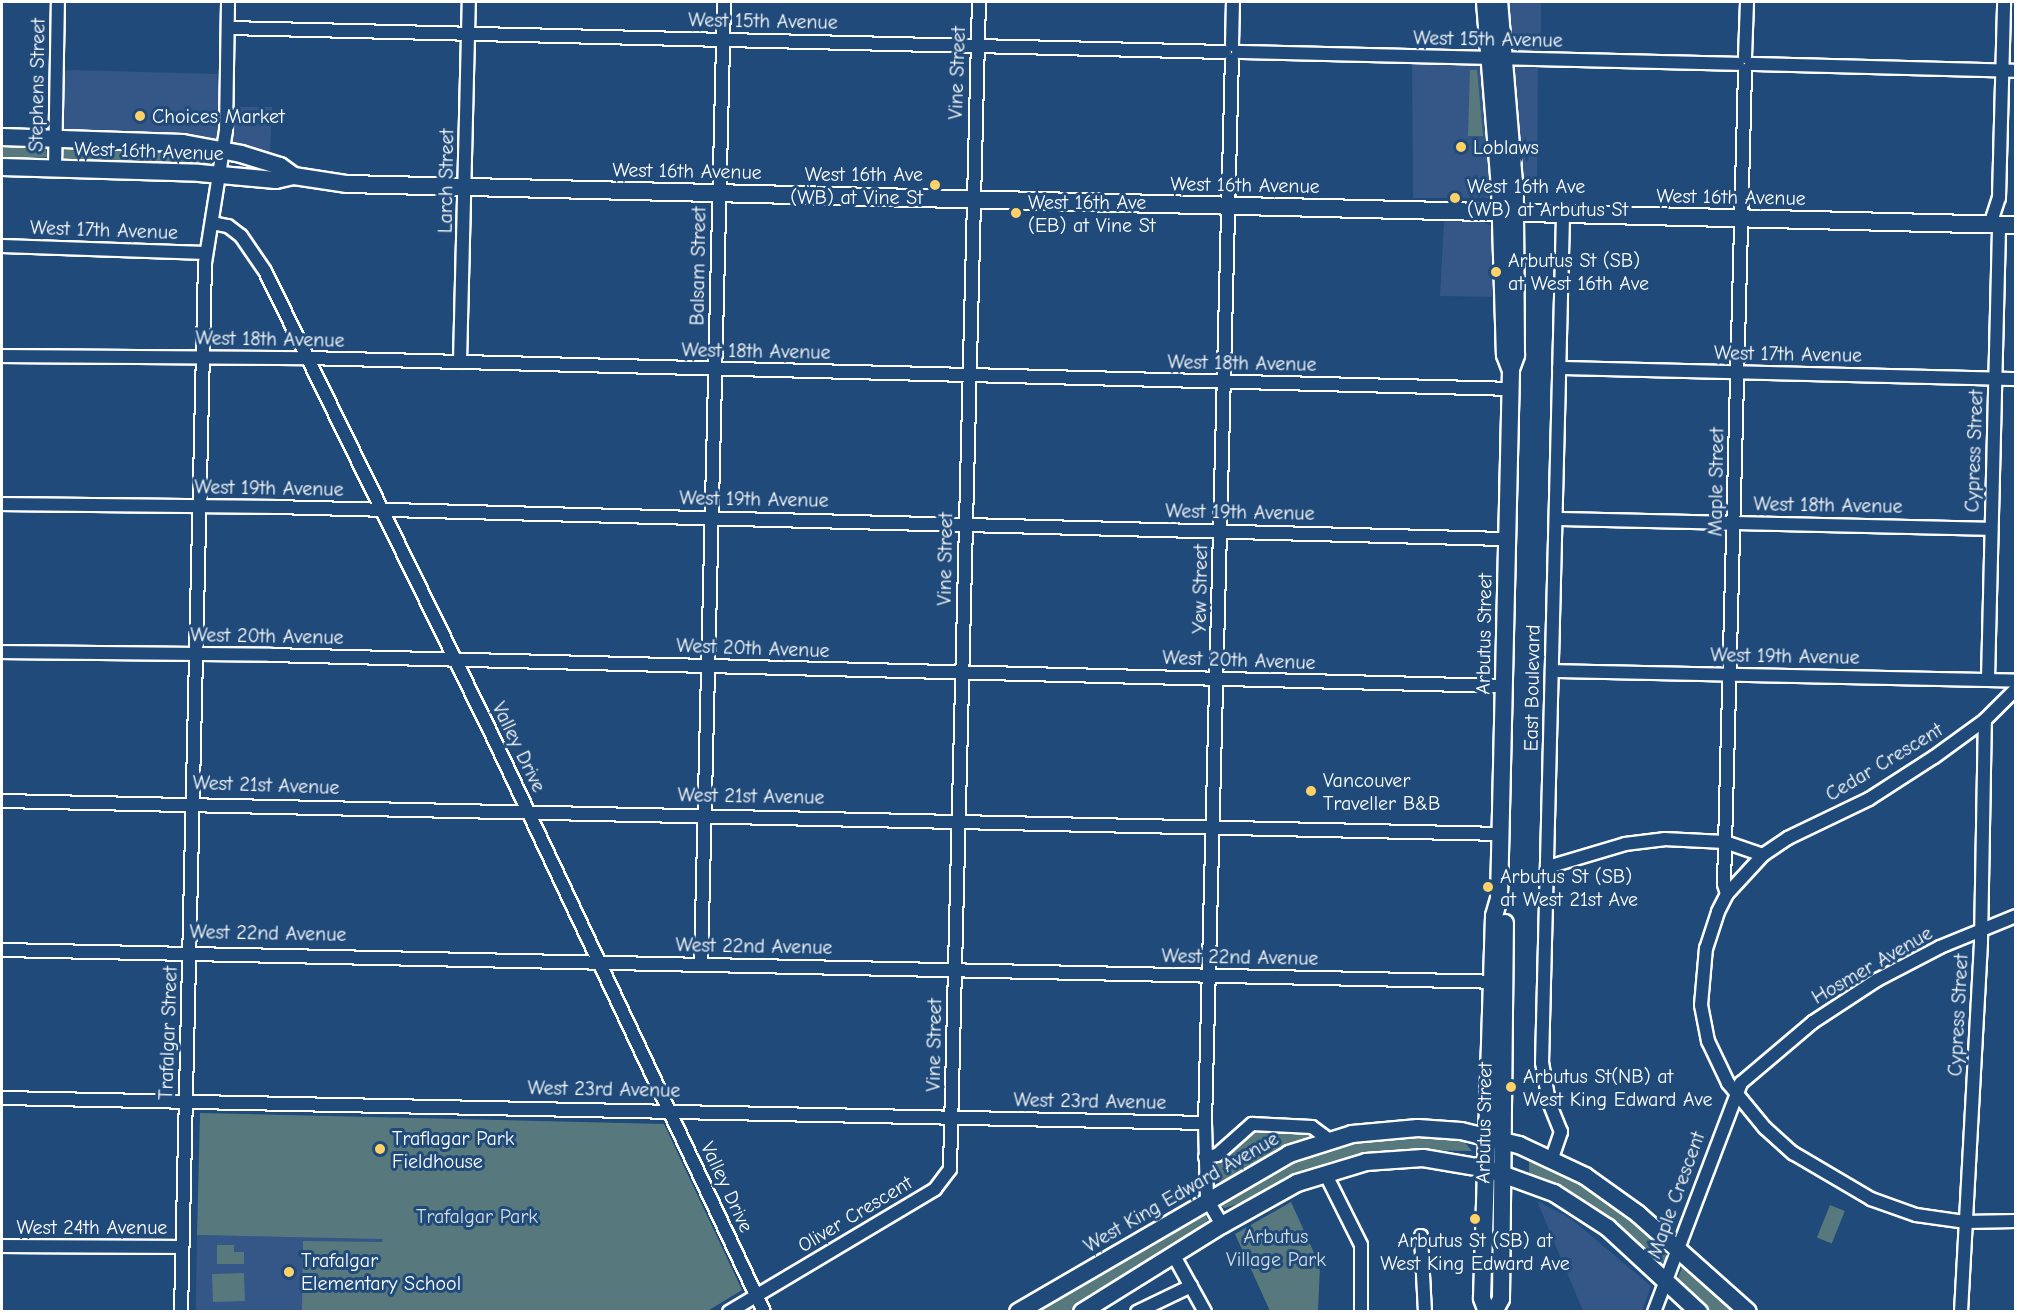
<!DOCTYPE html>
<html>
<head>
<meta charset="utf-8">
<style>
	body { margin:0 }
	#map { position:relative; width:2017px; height:1313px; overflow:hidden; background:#1f4a7a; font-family:"Comic Neue",sans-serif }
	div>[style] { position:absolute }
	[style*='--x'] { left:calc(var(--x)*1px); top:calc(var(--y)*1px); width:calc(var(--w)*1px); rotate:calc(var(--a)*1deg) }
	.built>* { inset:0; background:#345787; transform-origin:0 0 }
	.green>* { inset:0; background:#57797e; transform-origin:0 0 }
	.roads { filter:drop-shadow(2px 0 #fff) drop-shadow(-2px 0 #fff) drop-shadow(0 2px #fff) drop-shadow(0 -2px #fff) }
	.minor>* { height:12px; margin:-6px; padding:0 6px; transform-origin:6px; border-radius:6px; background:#1f4a7a }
	.secondary>* { height:16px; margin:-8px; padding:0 8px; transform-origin:8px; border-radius:8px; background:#1f4a7a }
	.dots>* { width:16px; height:16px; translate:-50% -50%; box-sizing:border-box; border:3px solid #1f4a7a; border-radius:50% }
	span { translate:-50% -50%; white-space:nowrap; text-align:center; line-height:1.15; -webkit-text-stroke:6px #1f4a7a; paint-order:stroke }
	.street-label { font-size:20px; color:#fff }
	.poi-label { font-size:20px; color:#fff }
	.left { translate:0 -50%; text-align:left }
	.right { translate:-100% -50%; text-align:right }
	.park-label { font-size:20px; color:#d5dedf }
	.frame { position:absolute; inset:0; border:3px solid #fff; pointer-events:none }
</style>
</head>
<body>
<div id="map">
	<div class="built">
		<div style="clip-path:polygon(1505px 2px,1541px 2px,1541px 53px,1510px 49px)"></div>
		<div style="clip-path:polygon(1412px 63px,1486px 65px,1493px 195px,1489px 198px,1413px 198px)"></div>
		<div style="clip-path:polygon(1521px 65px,1538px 65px,1537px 179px,1519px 185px,1513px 69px)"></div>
		<div style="clip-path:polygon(71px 70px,217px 74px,220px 136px,214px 141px,65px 132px,61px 126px,63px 71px)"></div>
		<div style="clip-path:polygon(240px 107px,272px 107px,270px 157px,233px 143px,233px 109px)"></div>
		<div style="clip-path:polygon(1444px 221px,1483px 222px,1495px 228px,1498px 297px,1440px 296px)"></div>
		<div style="clip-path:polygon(1537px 1201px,1570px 1218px,1651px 1286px,1642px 1311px,1583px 1311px)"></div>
		<div style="left:197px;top:1235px;width:186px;height:77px;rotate:1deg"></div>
	</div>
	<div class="green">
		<div style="clip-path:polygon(1470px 70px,1477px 70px,1483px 136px,1468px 136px)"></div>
		<div style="clip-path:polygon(2px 142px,46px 147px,47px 157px,2px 162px)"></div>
		<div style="clip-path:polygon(67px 145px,172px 147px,210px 155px,212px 162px,210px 166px,66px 162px,62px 154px)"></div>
		<div style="clip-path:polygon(200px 1113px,664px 1124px,742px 1290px,706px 1312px,302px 1311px,303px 1241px,382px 1242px,383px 1239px,197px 1235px)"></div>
		<div style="clip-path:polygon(1255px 1128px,1306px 1129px,1317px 1137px,1263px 1159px,1224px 1182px,1213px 1180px,1213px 1165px)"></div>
		<div style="clip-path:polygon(1397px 1134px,1461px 1138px,1472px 1151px,1406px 1150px,1355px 1156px,1336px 1161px,1258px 1198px,1224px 1208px,1219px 1204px,1244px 1183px,1331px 1144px)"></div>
		<div style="clip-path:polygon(1529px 1158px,1583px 1185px,1639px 1223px,1667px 1249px,1665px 1261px,1657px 1263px,1529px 1176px)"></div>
		<div style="clip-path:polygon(1291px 1202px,1320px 1266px,1318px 1311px,1270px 1311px,1235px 1234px)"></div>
		<div style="left:1830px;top:1205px;width:16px;height:35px;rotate:22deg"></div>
		<div style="clip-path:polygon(1204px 1212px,1208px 1220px,1190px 1238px,1069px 1311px,1028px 1312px)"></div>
		<div style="clip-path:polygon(217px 1245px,234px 1245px,234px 1252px,244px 1252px,244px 1264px,217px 1264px)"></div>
		<div style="clip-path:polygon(1684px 1262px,1741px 1311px,1708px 1311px,1676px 1283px)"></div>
		<div style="left:244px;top:1273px;width:28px;height:32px;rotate:88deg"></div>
	</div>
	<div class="roads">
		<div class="minor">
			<div style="--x:228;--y:28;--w:997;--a:1.38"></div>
			<div style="--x:1232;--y:45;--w:43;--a:-88.7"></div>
			<div style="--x:1238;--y:52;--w:500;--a:1.37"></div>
			<div style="--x:1745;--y:57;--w:55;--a:-87.9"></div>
			<div style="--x:1751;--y:64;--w:265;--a:1.5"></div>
			<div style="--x:55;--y:169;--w:167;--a:-89"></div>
			<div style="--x:212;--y:223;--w:16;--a:11"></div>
			<div style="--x:228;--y:226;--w:16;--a:38"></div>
			<div style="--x:241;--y:236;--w:42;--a:55.6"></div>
			<div style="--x:265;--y:271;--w:517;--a:63.93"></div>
			<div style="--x:492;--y:735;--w:638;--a:64.76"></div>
			<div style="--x:1990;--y:225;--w:28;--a:-72"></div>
			<div style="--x:1999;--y:198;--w:196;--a:-88.5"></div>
			<div style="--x:2;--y:246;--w:204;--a:2"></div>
			<div style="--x:2;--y:356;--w:304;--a:0.4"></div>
			<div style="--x:306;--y:358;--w:1204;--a:1.47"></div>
			<div style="--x:460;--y:362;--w:360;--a:-88.6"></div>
			<div style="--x:1559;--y:368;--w:457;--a:1.4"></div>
			<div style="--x:2;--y:504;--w:272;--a:0.6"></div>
			<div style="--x:274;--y:507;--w:1232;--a:1.49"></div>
			<div style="--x:1556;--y:519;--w:435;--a:1.3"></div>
			<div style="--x:2;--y:652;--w:268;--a:0.6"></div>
			<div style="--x:270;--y:655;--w:1234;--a:1.44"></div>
			<div style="--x:1552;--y:671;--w:464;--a:1.2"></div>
			<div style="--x:1988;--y:679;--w:454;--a:-88.6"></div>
			<div style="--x:2016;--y:689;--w:44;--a:135"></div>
			<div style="--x:1985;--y:720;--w:63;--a:144"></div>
			<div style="--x:1934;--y:757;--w:77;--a:147.1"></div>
			<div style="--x:1869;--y:799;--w:90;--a:154.3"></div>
			<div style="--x:1788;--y:838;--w:30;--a:146"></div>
			<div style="--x:1763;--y:855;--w:53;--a:132.7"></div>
			<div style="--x:1727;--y:894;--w:20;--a:117"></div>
			<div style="--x:1718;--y:912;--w:38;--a:108"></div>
			<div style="--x:1706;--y:948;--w:57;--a:95"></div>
			<div style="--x:1701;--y:1005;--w:37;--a:79"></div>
			<div style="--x:1708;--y:1041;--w:47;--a:64.5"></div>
			<div style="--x:1728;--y:1083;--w:58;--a:50.6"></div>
			<div style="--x:1765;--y:1128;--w:38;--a:42"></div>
			<div style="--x:1793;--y:1153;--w:91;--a:30.5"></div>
			<div style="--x:1871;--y:1199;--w:48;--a:19.6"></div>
			<div style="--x:1916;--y:1215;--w:49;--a:8.1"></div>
			<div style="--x:1965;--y:1222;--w:51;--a:-1.1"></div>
			<div style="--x:2;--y:801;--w:1498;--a:1.26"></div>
			<div style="--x:1548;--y:867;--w:80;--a:-16.6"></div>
			<div style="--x:1625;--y:844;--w:39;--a:-7"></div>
			<div style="--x:1664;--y:839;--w:61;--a:2.8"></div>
			<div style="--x:1725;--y:842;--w:40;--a:18.9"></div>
			<div style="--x:1727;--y:894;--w:10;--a:-107"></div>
			<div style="--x:1724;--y:884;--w:814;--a:-88.52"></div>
			<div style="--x:2;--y:950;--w:1498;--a:1.22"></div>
			<div style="--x:701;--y:964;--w:962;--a:-88.63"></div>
			<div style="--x:2;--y:1098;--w:1203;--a:1.19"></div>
			<div style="--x:1205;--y:1157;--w:12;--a:-9"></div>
			<div style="--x:1217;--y:1155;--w:47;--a:-41.5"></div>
			<div style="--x:1252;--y:1124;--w:60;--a:2.9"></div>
			<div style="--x:1312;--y:1127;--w:21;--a:37"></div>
			<div style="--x:1552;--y:1158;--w:28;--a:-71"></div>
			<div style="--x:1561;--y:1132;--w:32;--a:-112"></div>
			<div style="--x:1549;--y:1102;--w:40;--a:-100"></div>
			<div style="--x:1542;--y:1063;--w:849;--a:-88.58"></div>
			<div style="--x:1325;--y:1173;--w:80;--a:63.4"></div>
			<div style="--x:1361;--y:1245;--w:67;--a:90"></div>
			<div style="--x:1222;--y:1225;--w:30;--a:-120"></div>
			<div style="--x:1207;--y:1199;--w:76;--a:-91.5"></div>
			<div style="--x:1205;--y:1123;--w:1064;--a:-88.55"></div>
			<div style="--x:1421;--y:1236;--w:76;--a:87"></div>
			<div style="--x:2;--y:1246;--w:180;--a:0.3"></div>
			<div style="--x:1174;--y:1256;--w:64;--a:61"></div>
			<div style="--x:181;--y:1312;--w:1049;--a:-88.69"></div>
			<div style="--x:205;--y:263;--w:134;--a:-81"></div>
			<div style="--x:226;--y:131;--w:129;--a:-89.1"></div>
			<div style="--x:729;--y:1312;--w:240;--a:-30.8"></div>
			<div style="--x:935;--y:1189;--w:25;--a:-53"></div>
			<div style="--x:950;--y:1169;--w:1167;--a:-88.58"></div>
			<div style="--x:1137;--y:1312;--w:60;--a:-25.7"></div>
			<div style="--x:1654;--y:1312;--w:245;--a:-69.2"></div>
			<div style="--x:1741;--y:1083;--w:94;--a:-40.3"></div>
			<div style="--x:1813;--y:1022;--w:77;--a:-33.3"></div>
			<div style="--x:1877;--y:980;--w:71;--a:-27.6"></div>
			<div style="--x:1940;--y:947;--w:82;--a:-22.2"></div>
			<div style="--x:1961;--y:1312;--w:371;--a:-86.9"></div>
			<div style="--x:1981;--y:942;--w:222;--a:-89"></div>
		</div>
		<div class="secondary">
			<div style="--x:1485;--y:2;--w:188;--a:85.4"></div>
			<div style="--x:1500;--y:189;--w:166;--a:88.3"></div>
			<div style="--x:1505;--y:355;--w:14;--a:69"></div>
			<div style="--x:2;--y:137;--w:181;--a:1.9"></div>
			<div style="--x:183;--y:143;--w:59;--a:10.7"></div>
			<div style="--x:241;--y:154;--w:41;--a:17.1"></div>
			<div style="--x:280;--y:166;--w:17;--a:36"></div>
			<div style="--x:2;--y:167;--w:197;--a:1.7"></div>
			<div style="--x:199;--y:173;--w:77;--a:5.2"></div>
			<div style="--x:276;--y:180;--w:18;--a:-13"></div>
			<div style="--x:294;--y:176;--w:54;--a:8.6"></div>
			<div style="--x:347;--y:184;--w:1670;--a:1.41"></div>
			<div style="--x:1018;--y:1312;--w:314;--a:-30.2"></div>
			<div style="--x:1289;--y:1154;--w:66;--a:-17.6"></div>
			<div style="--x:1352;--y:1134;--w:66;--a:-5.2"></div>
			<div style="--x:1418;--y:1128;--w:43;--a:4"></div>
			<div style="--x:1461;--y:1131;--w:60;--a:13.6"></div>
			<div style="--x:1519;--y:1145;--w:73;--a:25.2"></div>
			<div style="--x:1585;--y:1176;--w:65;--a:35.6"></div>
			<div style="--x:1638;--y:1214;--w:147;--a:41.7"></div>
			<div style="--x:1082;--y:1312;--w:165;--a:-31.9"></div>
			<div style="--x:1222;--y:1225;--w:86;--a:-29.2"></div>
			<div style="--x:1297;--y:1183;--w:72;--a:-16.9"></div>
			<div style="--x:1366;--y:1162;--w:57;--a:-4"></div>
			<div style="--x:1423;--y:1158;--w:66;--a:9.6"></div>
			<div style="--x:1488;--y:1169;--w:70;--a:20"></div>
			<div style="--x:1554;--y:1193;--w:64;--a:32.9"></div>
			<div style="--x:1608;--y:1228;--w:124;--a:42.7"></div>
			<div style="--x:1487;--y:1312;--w:15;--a:-110"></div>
			<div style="--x:1482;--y:1298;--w:382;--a:-88.2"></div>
			<div style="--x:1494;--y:916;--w:18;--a:-74"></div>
			<div style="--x:1499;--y:899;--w:530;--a:-88.7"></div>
			<div style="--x:1511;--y:369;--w:15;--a:-70"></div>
			<div style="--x:1516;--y:355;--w:160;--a:-90.4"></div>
			<div style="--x:1515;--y:195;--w:194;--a:-94.7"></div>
			<div style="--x:1494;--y:1312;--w:15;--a:-62"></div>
			<div style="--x:1501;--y:1299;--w:376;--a:-89.4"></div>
		</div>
	</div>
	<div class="dots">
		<div style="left:140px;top:116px;background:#ffd166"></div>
		<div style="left:1461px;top:147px;background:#ffd166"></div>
		<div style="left:935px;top:185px;background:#ffd166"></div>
		<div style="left:1455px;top:198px;background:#ffd166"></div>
		<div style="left:1016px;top:213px;background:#ffd166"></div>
		<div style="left:1496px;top:272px;background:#ffd166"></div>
		<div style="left:1311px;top:791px;background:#ffd166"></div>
		<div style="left:1488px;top:887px;background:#ffd166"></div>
		<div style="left:1511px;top:1087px;background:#ffd166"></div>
		<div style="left:380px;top:1149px;background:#ffd166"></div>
		<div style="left:1475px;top:1219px;background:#ffd166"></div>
		<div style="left:289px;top:1272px;background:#ffd166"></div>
	</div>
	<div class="street-label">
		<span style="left:763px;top:21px;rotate:1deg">West 15th Avenue</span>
		<span style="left:1488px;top:39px;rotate:1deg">West 15th Avenue</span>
		<span style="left:957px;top:73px;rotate:-88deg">Vine Street</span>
		<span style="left:37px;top:85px;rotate:-89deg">Stephens Street</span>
		<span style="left:149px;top:151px;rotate:2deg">West 16th Avenue</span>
		<span style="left:687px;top:171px;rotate:1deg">West 16th Avenue</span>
		<span style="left:446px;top:181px;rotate:-89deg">Larch Street</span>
		<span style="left:1245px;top:185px;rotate:1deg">West 16th Avenue</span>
		<span style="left:1731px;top:197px;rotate:1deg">West 16th Avenue</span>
		<span style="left:104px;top:230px;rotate:2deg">West 17th Avenue</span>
		<span style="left:698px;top:266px;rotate:-89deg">Balsam Street</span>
		<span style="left:270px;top:339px;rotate:1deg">West 18th Avenue</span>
		<span style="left:756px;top:351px;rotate:1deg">West 18th Avenue</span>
		<span style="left:1788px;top:354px;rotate:1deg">West 17th Avenue</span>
		<span style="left:1242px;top:363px;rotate:1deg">West 18th Avenue</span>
		<span style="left:1974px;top:451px;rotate:-88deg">Cypress Street</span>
		<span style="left:1716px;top:482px;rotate:-89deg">Maple Street</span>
		<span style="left:269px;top:488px;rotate:1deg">West 19th Avenue</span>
		<span style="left:754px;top:499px;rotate:1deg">West 19th Avenue</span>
		<span style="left:1828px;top:505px;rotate:1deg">West 18th Avenue</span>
		<span style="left:1240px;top:512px;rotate:1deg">West 19th Avenue</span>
		<span style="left:945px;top:559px;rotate:-89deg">Vine Street</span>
		<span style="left:1200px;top:589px;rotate:-89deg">Yew Street</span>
		<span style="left:1484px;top:634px;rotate:-89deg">Arbutus Street</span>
		<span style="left:267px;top:636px;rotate:1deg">West 20th Avenue</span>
		<span style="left:753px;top:648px;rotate:2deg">West 20th Avenue</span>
		<span style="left:1785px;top:656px;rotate:1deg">West 19th Avenue</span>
		<span style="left:1239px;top:660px;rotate:2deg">West 20th Avenue</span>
		<span style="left:1532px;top:688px;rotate:-89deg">East Boulevard</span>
		<span style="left:519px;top:747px;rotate:64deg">Valley Drive</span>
		<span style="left:1884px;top:762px;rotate:-31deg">Cedar Crescent</span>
		<span style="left:266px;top:785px;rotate:2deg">West 21st Avenue</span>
		<span style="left:751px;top:796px;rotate:1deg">West 21st Avenue</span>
		<span style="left:268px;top:933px;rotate:1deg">West 22nd Avenue</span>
		<span style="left:754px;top:946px;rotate:1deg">West 22nd Avenue</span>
		<span style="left:1240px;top:957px;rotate:1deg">West 22nd Avenue</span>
		<span style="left:1872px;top:965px;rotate:-30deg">Hosmer Avenue</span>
		<span style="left:1958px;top:1015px;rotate:-87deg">Cypress Street</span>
		<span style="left:168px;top:1033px;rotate:-88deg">Trafalgar Street</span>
		<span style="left:934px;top:1045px;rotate:-89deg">Vine Street</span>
		<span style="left:604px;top:1089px;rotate:1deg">West 23rd Avenue</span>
		<span style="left:1090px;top:1101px;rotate:1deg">West 23rd Avenue</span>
		<span style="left:1484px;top:1123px;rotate:-89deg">Arbutus Street</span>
		<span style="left:727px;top:1187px;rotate:65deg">Valley Drive</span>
		<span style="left:1181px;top:1192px;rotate:-30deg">West King Edward Avenue</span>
		<span style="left:1676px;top:1195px;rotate:-70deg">Maple Crescent</span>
		<span style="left:855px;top:1214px;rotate:-31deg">Oliver Crescent</span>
		<span style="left:92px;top:1227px">West 24th Avenue</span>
	</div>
	<div class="poi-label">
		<span class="left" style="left:152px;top:116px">Choices Market</span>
		<span class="left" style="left:1473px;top:147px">Loblaws</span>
		<span class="right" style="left:923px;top:186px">West 16th Ave<br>(WB) at Vine St</span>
		<span class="left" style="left:1467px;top:198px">West 16th Ave<br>(WB) at Arbutus St</span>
		<span class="left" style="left:1028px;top:214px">West 16th Ave<br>(EB) at Vine St</span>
		<span class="left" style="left:1508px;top:272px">Arbutus St (SB)<br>at West 16th Ave</span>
		<span class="left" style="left:1323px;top:792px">Vancouver<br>Traveller B&amp;B</span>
		<span class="left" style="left:1500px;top:888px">Arbutus St (SB)<br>at West 21st Ave</span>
		<span class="left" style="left:1523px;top:1088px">Arbutus St(NB) at<br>West King Edward Ave</span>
		<span class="left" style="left:392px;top:1150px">Traflagar Park<br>Fieldhouse</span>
		<span style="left:1475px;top:1252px">Arbutus St (SB) at<br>West King Edward Ave</span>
		<span class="left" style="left:301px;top:1272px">Trafalgar<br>Elementary School</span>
	</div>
	<div class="park-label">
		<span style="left:477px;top:1216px">Trafalgar Park</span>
		<span style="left:1276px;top:1248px">Arbutus<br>Village Park</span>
	</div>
	<div class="frame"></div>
</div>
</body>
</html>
